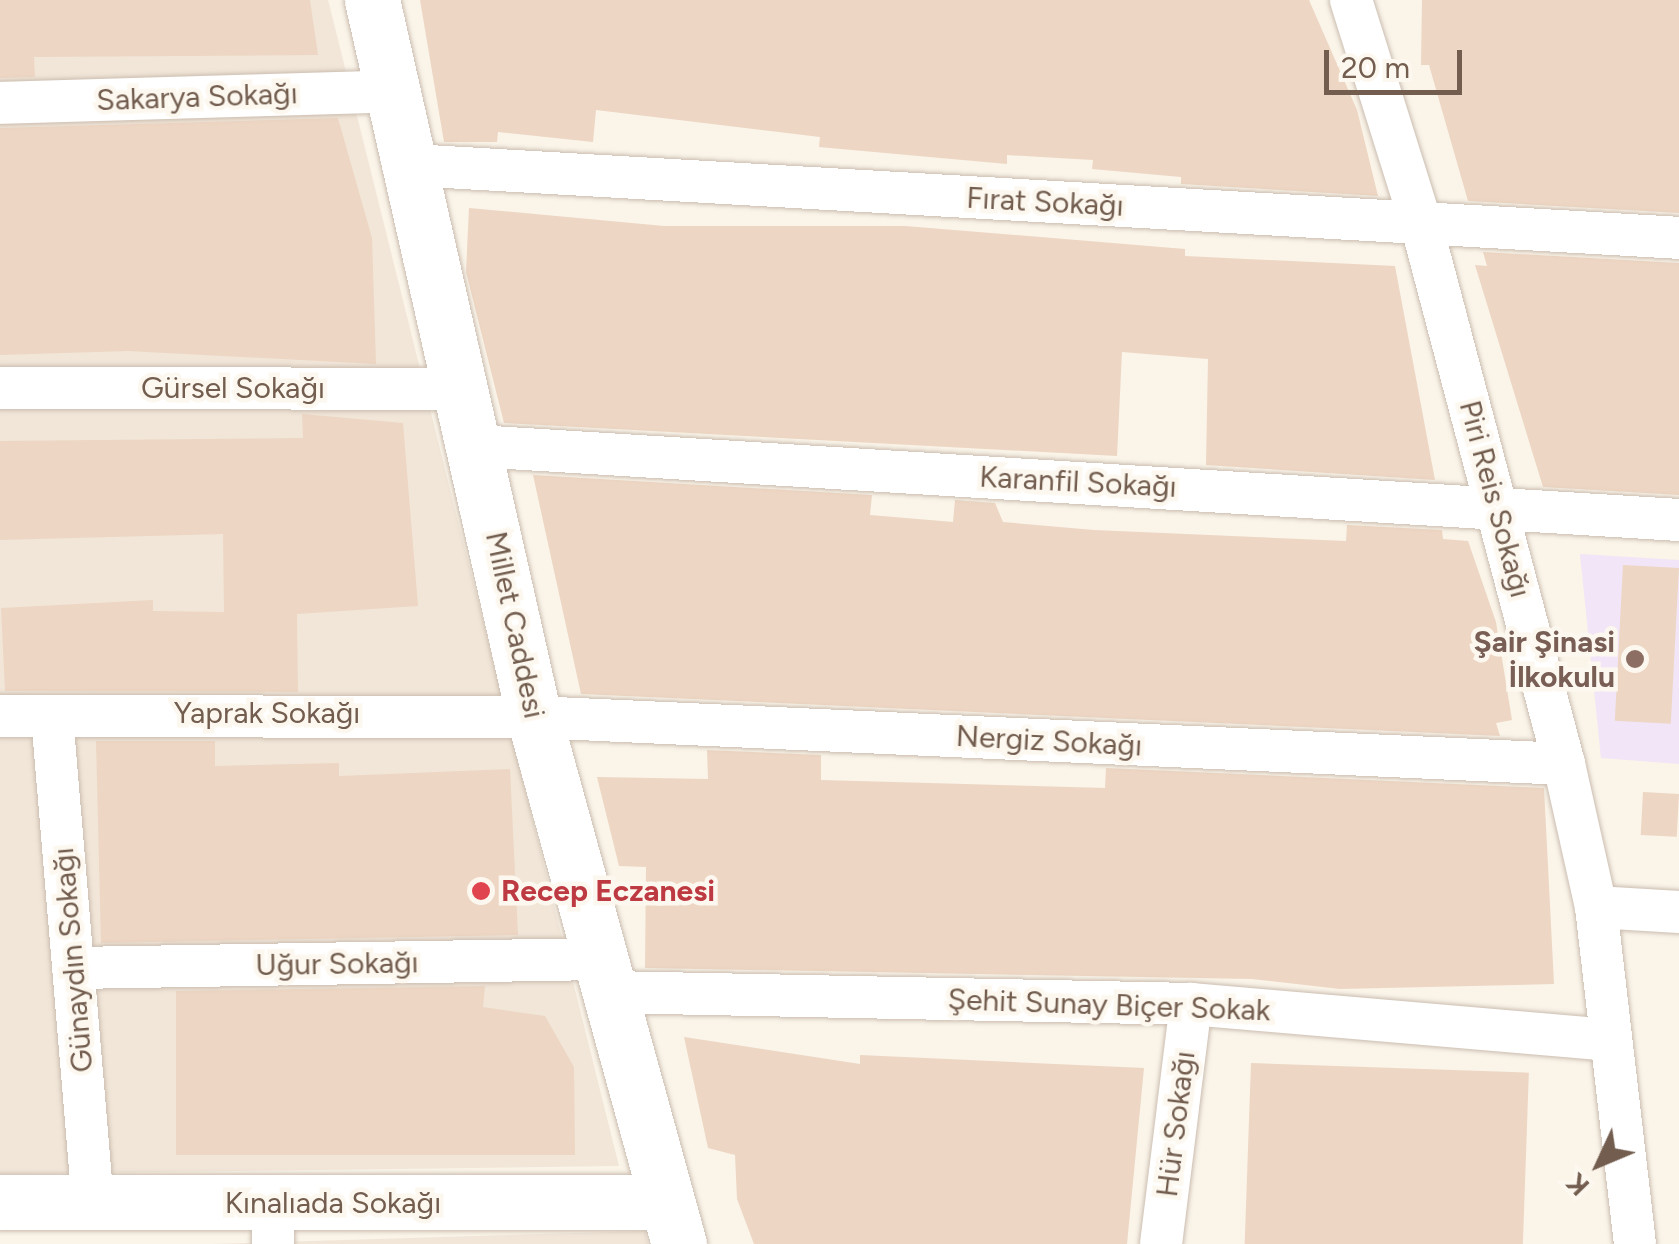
<!DOCTYPE html>
<meta charset="utf-8">
<style>
body{margin:0}
#map{position:relative;width:1679px;height:1244px;overflow:hidden;background:#faf4e9;font-family:Figtree,sans-serif}
div>[style]{position:absolute}
.residential>*{inset:0;background:#f1e6d8}
.education>*{inset:0;background:#f1e5f7}
.building>*{inset:0;background:#edd6c3;transform-origin:0 0}
.roads{filter:drop-shadow(0 0 2px #cbbdb0) drop-shadow(0 0 2px #cbbdb0)}
.street>*{height:42px;margin:-21px;padding:0 21px;transform-origin:21px;border-radius:21px;background:#fff}
.secondary>*{height:55px;margin:-27.5px;padding:0 27.5px;transform-origin:27.5px;border-radius:27.5px;background:#fff}
.dots>*{width:28px;height:28px;translate:-50% -50%;box-sizing:border-box;border:5px solid #fdf8ef;border-radius:50%}
span{translate:-50% -50%;white-space:nowrap;text-align:center;line-height:1.15;-webkit-text-stroke:9px #fdf8ef;paint-order:stroke}
.street-label{font-size:30px;color:#725d4f}
.education-label{font-size:30px;color:#785e54;font-weight:700}
.right{translate:-100% -50%;text-align:right}
.health-label{font-size:30px;color:#be3a42;font-weight:700}
.left{translate:0 -50%;text-align:left}
.north{position:absolute;left:1549px;top:1114px;width:100px;height:100px;-webkit-text-stroke:8px #fdf8ef;paint-order:stroke;rotate:226deg;font-size:28px;font-weight:700;line-height:40px;text-align:center;color:#725d4f}
.north::after{content:'';display:block;margin:auto;width:35px;height:45px;background:#725d4f;clip-path:polygon(50% 0,100% 100%,50% 72%,0 100%)}
.scale{position:absolute;left:1324px;top:50px;width:138px;height:45px;box-sizing:border-box;border:5px solid #725d4f;border-top:0;padding-left:12px;font-size:30px;line-height:35px;white-space:nowrap;color:#725d4f;-webkit-text-stroke:8px #fdf8ef;paint-order:stroke}
</style>
<div id="map">
<div class="residential">
<div style="clip-path:polygon(0 0,328px 0,619px 1166px,0 1174px)"></div>
<div style="clip-path:polygon(645px 1231px,648px 1244px,211px 1244px)"></div>
</div>
<div class="education">
<div style="clip-path:polygon(1580px 554px,1679px 560px,1679px 764px,1601px 758px)"></div>
</div>
<div class="building">
<div style="clip-path:polygon(0 0,310px 0,318px 55px,34px 57px,35px 77px,0 78px)"></div>
<div style="clip-path:polygon(420px 0,1309px 0,1357px 110px,1378px 196px,1181px 184px,1181px 177px,1092px 169px,1093px 160px,1007px 155px,1007px 164px,819px 147px,820px 137px,596px 110px,593px 142px,498px 132px,497px 142px,444px 142px)"></div>
<div style="clip-path:polygon(1422px 0,1679px 0,1679px 213px,1468px 201px,1429px 65px,1421px 65px)"></div>
<div style="clip-path:polygon(338px 118px,372px 238px,376px 364px,128px 351px,0 355px,0 128px)"></div>
<div style="clip-path:polygon(469px 208px,664px 226px,905px 226px,1185px 249px,1185px 256px,1395px 266px,1435px 480px,1206px 465px,1208px 359px,1122px 352px,1117px 456px,504px 423px,466px 272px)"></div>
<div style="clip-path:polygon(1483px 252px,1679px 263px,1679px 495px,1543px 487px,1475px 265px,1487px 266px)"></div>
<div style="clip-path:polygon(302px 414px,403px 423px,418px 606px,297px 614px,298px 692px,5px 691px,1px 608px,153px 600px,153px 611px,224px 612px,223px 534px,0 540px,0 441px,303px 438px)"></div>
<div style="clip-path:polygon(533px 475px,872px 495px,870px 515px,953px 522px,955px 500px,995px 503px,1003px 522px,1094px 530px,1346px 541px,1347px 525px,1442px 530px,1443px 539px,1468px 541px,1496px 622px,1512px 720px,1496px 723px,1500px 736px,581px 694px)"></div>
<div style="left:1623px;top:565px;width:56px;height:156px;rotate:3deg"></div>
<div style="clip-path:polygon(96px 741px,215px 741px,215px 766px,339px 763px,339px 776px,510px 769px,518px 935px,101px 943px)"></div>
<div style="clip-path:polygon(707px 750px,821px 755px,821px 780px,1105px 788px,1106px 768px,1544px 788px,1554px 984px,1340px 989px,1252px 979px,645px 968px,646px 867px,619px 866px,597px 777px,708px 779px)"></div>
<div style="left:1643px;top:792px;width:36px;height:43px;rotate:3deg"></div>
<div style="clip-path:polygon(485px 986px,483px 1007px,545px 1016px,574px 1067px,575px 1155px,176px 1155px,176px 991px)"></div>
<div style="clip-path:polygon(684px 1037px,860px 1064px,860px 1055px,1144px 1068px,1127px 1244px,754px 1244px,737px 1199px,735px 1155px,708px 1148px)"></div>
<div style="left:1251px;top:1063px;width:278px;height:181px;rotate:2deg"></div>
</div>
<div class="roads">
<div class="street">
<div style="left:1351px;top:0;width:234px;rotate:72.6deg"></div>
<div style="left:1421px;top:223px;width:560px;rotate:75.19deg"></div>
<div style="left:1564px;top:764px;width:147px;rotate:77.4deg"></div>
<div style="left:1596px;top:907px;width:339px;rotate:83.4deg"></div>
<div style="left:0;top:103px;width:393px;rotate:-1.7deg"></div>
<div style="left:411px;top:165px;width:1270px;rotate:3.29deg"></div>
<div style="left:0;top:388px;width:466px;rotate:0.1deg"></div>
<div style="left:476px;top:446px;width:1205px;rotate:3.52deg"></div>
<div style="left:0;top:716px;width:534px;rotate:0.11deg"></div>
<div style="left:534px;top:717px;width:1031px;rotate:2.61deg"></div>
<div style="left:52px;top:716px;width:490px;rotate:85.2deg"></div>
<div style="left:1596px;top:907px;width:83px;rotate:3.4deg"></div>
<div style="left:74px;top:968px;width:527px;rotate:-0.98deg"></div>
<div style="left:610px;top:992px;width:581px;rotate:1.18deg"></div>
<div style="left:1191px;top:1004px;width:419px;rotate:4.9deg"></div>
<div style="left:273px;top:1244px;width:41px;rotate:-90deg"></div>
<div style="left:1161px;top:1244px;width:242px;rotate:-82.9deg"></div>
</div>
<div class="secondary">
<div style="left:372px;top:0;width:735px;rotate:77.27deg"></div>
<div style="left:534px;top:717px;width:547px;rotate:74.62deg"></div>
<div style="left:0;top:1202px;width:667px"></div>
</div>
</div>
<div class="dots">
<div style="left:1635px;top:659px;background:#8d6e63"></div>
<div style="left:481px;top:891px;background:#e0444e"></div>
</div>
<div class="street-label">
<span style="left:197px;top:97px;rotate:-2deg">Sakarya Sokağı</span>
<span style="left:1045px;top:202px;rotate:3deg">Fırat Sokağı</span>
<span style="left:233px;top:388px">Gürsel Sokağı</span>
<span style="left:1078px;top:482px;rotate:3deg">Karanfil Sokağı</span>
<span style="left:1495px;top:499px;rotate:75deg">Piri Reis Sokağı</span>
<span style="left:515px;top:625px;rotate:78deg">Millet Caddesi</span>
<span style="left:267px;top:713px">Yaprak Sokağı</span>
<span style="left:1049px;top:741px;rotate:3deg">Nergiz Sokağı</span>
<span style="left:73px;top:960px;rotate:-95deg">Günaydın Sokağı</span>
<span style="left:337px;top:964px;rotate:-1deg">Uğur Sokağı</span>
<span style="left:1109px;top:1005px;rotate:2deg">Şehit Sunay Biçer Sokak</span>
<span style="left:1176px;top:1124px;rotate:-83deg">Hür Sokağı</span>
<span style="left:333px;top:1203px">Kınalıada Sokağı</span>
</div>
<div class="education-label">
<span class="right" style="left:1615px;top:659px">Şair Şinasi<br>İlkokulu</span>
</div>
<div class="health-label">
<span class="left" style="left:501px;top:891px">Recep Eczanesi</span>
</div>
<div class="north">K</div>
<div class="scale">20 m</div>
</div>
